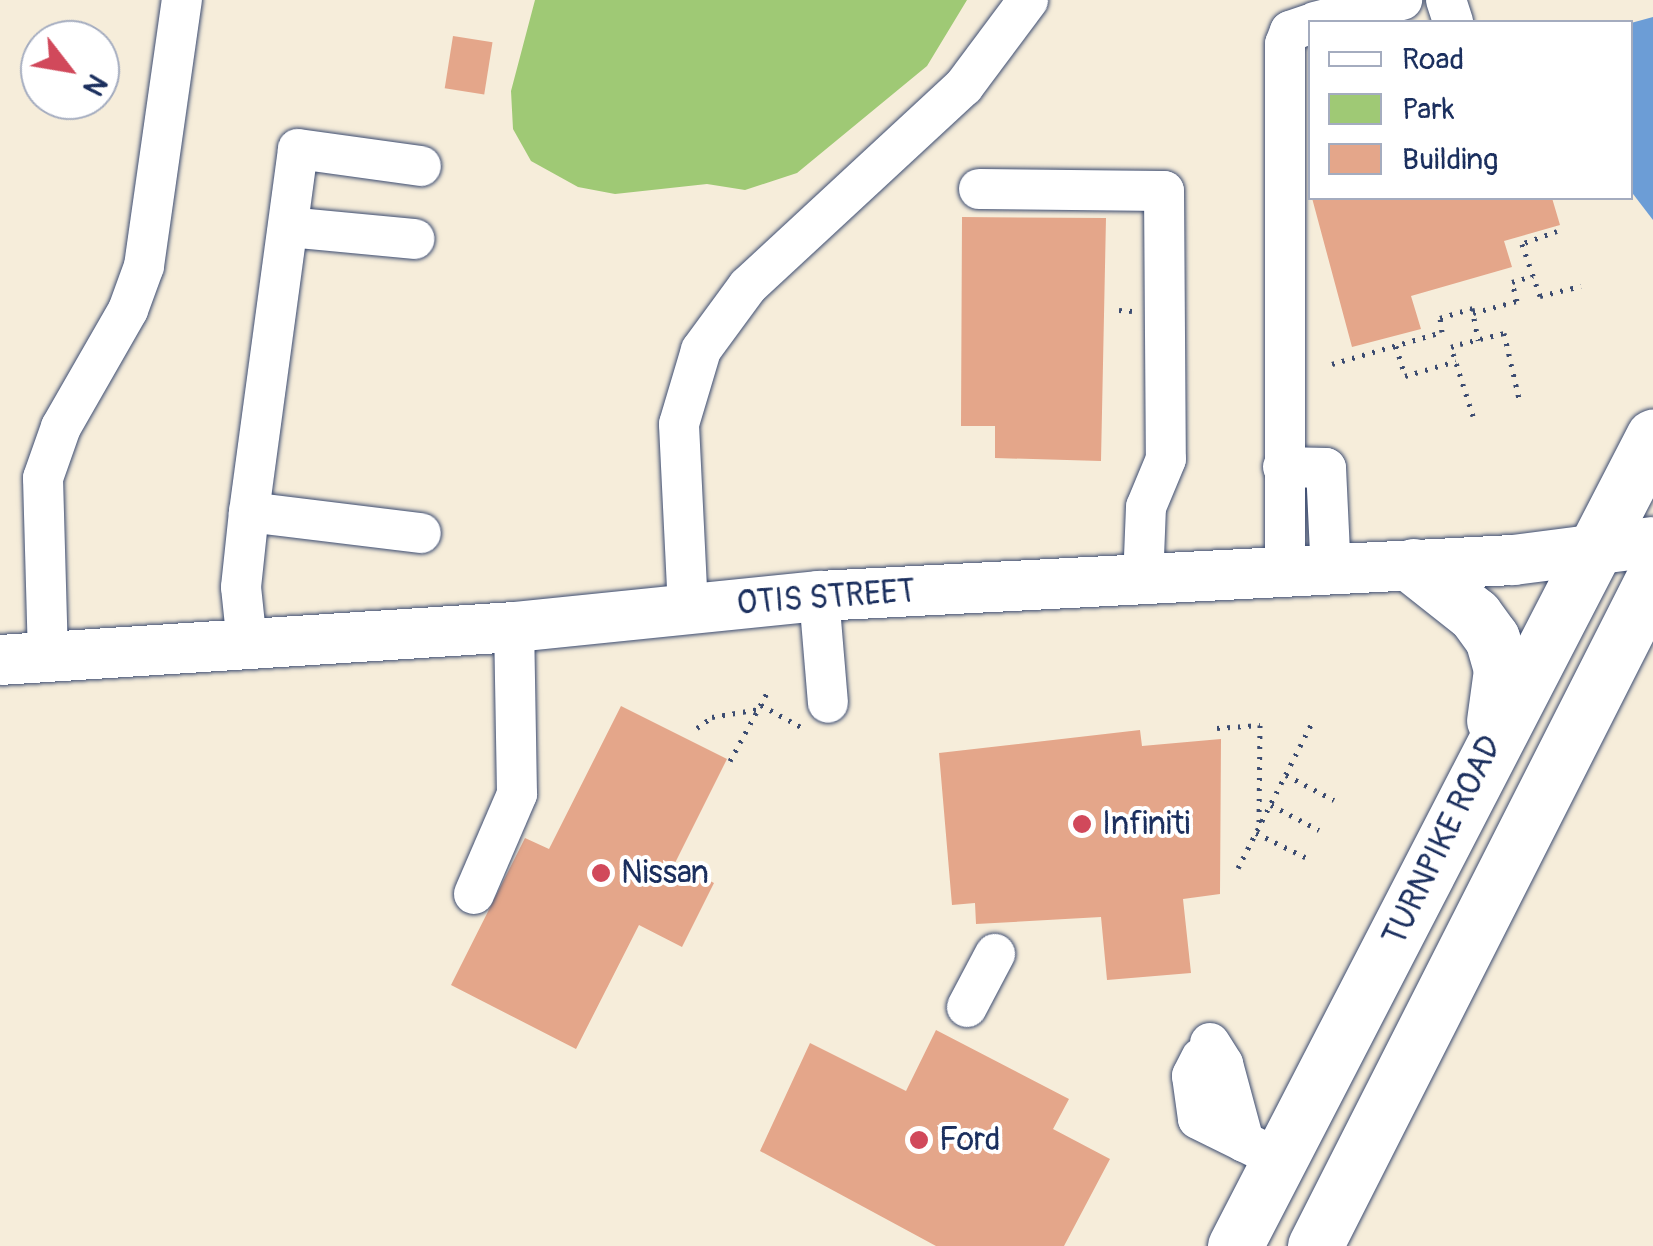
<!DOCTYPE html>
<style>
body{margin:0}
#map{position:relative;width:1653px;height:1246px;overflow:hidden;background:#f6edda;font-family:Pangolin,sans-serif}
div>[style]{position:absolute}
.green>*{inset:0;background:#9fc975}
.water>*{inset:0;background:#6c9dd6}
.building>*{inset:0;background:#e4a68a;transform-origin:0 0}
.path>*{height:5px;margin-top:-2.5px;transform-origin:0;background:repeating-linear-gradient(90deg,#3c4c71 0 2.5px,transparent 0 10.5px)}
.roads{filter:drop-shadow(0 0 2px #3c4c71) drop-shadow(0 0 2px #3c4c71)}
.minor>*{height:40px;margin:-20px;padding:0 20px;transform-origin:20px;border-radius:20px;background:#fff}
.major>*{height:50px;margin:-25px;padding:0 25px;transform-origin:25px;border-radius:25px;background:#fff}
.highway>*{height:55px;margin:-27.5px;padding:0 27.5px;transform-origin:27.5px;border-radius:27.5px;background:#fff}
.dots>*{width:28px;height:28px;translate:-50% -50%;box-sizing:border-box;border:5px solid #fff;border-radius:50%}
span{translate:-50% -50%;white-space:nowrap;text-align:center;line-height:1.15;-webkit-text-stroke:8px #fff;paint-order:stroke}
.street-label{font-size:32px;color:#1b2f5e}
.poi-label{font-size:32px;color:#1b2f5e}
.left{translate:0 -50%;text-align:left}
.legend{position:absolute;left:1308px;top:20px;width:325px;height:180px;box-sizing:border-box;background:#fff;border:2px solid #a4acbf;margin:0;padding:12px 18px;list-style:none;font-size:30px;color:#1b2f5e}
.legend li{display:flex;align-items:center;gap:20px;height:50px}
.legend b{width:50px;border:2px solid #a4acbf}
.north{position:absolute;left:20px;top:20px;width:100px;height:100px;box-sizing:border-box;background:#fff;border:2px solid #a4acbf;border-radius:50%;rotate:121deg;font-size:28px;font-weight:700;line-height:40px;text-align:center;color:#1b2f5e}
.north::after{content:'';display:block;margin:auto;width:35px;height:45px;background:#d1495b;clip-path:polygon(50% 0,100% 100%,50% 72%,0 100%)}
</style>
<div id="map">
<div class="green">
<div style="clip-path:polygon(535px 0,967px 0,927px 66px,797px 173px,745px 190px,707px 184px,615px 194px,578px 187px,531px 161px,513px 129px,511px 91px)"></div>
</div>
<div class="water">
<div style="clip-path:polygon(1653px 17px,1653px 220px,1630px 190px,1631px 23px)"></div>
</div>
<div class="building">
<div style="left:453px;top:36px;width:40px;height:53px;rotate:9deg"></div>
<div style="clip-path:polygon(1312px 198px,1552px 198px,1560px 225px,1504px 241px,1512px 267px,1411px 296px,1421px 329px,1352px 347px)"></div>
<div style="clip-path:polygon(962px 217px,1106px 218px,1101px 461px,995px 458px,995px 426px,961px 426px)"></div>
<div style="clip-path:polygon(621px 706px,727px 759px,675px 863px,714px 883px,682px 947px,639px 925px,576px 1049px,451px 985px,525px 838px,549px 849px)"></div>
<div style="clip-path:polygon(1140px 730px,1142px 746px,1221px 739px,1220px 894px,1183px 899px,1191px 973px,1107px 980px,1101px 917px,976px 924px,975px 903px,952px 905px,939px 753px)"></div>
<div style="clip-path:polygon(936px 1030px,1069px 1099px,1053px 1129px,1110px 1159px,1064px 1246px,936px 1246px,760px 1151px,810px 1043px,906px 1091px)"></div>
</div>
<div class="path">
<div style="left:1557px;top:231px;width:37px;rotate:160deg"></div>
<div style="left:1522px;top:244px;width:55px;rotate:70.9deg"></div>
<div style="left:1540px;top:296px;width:42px;rotate:-13.7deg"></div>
<div style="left:1119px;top:310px;width:13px;rotate:4deg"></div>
<div style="left:1473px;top:313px;width:46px;rotate:-15.3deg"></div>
<div style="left:1517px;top:301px;width:20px;rotate:-105deg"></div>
<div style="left:1512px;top:282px;width:22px;rotate:-16deg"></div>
<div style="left:1396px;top:346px;width:31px;rotate:73deg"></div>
<div style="left:1405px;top:376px;width:53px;rotate:-16.4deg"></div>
<div style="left:1332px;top:364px;width:115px;rotate:-16.2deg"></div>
<div style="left:1442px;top:332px;width:14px;rotate:-98deg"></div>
<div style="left:1440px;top:318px;width:34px;rotate:-17deg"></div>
<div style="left:1472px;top:308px;width:33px;rotate:79deg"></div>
<div style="left:1473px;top:416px;width:72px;rotate:-107.7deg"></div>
<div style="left:1451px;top:347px;width:9px;rotate:-18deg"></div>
<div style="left:1460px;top:344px;width:45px;rotate:-14deg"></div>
<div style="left:1504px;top:333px;width:72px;rotate:77.1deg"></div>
<div style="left:761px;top:705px;width:46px;rotate:28.8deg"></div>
<div style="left:697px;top:728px;width:19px;rotate:-36deg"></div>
<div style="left:712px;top:717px;width:48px;rotate:-9.7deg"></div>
<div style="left:1217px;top:728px;width:43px;rotate:-4deg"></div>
<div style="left:1260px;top:725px;width:99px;rotate:90.6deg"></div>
<div style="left:730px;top:761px;width:80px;rotate:-61.5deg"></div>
<div style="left:1286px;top:775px;width:54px;rotate:27.5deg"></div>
<div style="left:1271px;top:805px;width:54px;rotate:27.5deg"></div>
<div style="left:1256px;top:833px;width:55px;rotate:26.1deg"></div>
<div style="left:1238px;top:868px;width:167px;rotate:-63deg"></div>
</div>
<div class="roads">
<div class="minor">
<div style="left:1446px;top:0;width:23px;rotate:72deg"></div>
<div style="left:1315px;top:22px;width:90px;rotate:-14.2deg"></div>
<div style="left:979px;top:189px;width:185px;rotate:0.6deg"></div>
<div style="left:1164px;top:191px;width:268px;rotate:89.6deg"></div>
<div style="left:1166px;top:459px;width:52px;rotate:112.6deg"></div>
<div style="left:1146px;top:507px;width:76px;rotate:92.3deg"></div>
<div style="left:288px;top:227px;width:127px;rotate:5.4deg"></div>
<div style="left:1283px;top:467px;width:43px;rotate:1.3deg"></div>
<div style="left:1326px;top:468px;width:105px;rotate:87.3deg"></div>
<div style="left:249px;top:512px;width:366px;rotate:-82.3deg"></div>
<div style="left:298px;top:149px;width:124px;rotate:7.9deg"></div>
<div style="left:1285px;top:575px;width:531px;rotate:-90deg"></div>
<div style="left:1285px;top:44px;width:14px;rotate:-69deg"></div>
<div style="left:1290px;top:31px;width:21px;rotate:-19deg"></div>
<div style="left:819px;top:596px;width:107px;rotate:85.2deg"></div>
<div style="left:688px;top:609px;width:185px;rotate:-92.8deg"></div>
<div style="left:679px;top:424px;width:77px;rotate:-73.4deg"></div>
<div style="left:701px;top:350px;width:79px;rotate:-53.7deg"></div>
<div style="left:748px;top:286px;width:294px;rotate:-42.8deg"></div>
<div style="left:964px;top:86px;width:107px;rotate:-53.3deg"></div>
<div style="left:247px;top:644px;width:57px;rotate:-96deg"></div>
<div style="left:241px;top:587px;width:75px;rotate:-83.9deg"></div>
<div style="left:249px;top:512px;width:173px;rotate:7deg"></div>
<div style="left:48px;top:657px;width:179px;rotate:-91.6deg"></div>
<div style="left:43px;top:478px;width:54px;rotate:-70.6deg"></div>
<div style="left:61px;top:427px;width:135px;rotate:-60.2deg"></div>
<div style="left:128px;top:310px;width:47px;rotate:-70deg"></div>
<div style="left:144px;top:266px;width:269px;rotate:-81.9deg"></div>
<div style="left:474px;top:894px;width:109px;rotate:-66.7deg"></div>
<div style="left:517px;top:794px;width:167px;rotate:-91deg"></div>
<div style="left:967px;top:1007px;width:60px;rotate:-62.2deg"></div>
<div style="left:1210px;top:1043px;width:25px;rotate:58deg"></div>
<div style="left:1223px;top:1064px;width:81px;rotate:74.9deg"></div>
<div style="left:1201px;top:1058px;width:20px;rotate:117deg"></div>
<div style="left:1192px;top:1076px;width:43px;rotate:82.1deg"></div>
<div style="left:1198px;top:1119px;width:90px;rotate:26.3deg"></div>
</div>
<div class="major">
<div style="left:0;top:660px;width:515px;rotate:-3.67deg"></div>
<div style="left:514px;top:627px;width:307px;rotate:-5.8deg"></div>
<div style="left:819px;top:596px;width:695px;rotate:-2.97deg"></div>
<div style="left:1513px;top:560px;width:141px;rotate:-7.3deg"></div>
</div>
<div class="highway">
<div style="left:1413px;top:566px;width:79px;rotate:38.3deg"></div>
<div style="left:1475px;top:615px;width:29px;rotate:54deg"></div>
<div style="left:1492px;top:638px;width:33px;rotate:74deg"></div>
<div style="left:1501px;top:670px;width:51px;rotate:97.8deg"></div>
<div style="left:1235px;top:1246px;width:911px;rotate:-62.68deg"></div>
<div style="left:1315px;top:1246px;width:748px;rotate:-63.13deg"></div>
</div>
</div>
<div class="dots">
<div style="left:1082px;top:824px;background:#d1495b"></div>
<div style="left:601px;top:873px;background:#d1495b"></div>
<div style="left:919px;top:1140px;background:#d1495b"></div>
</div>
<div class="street-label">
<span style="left:826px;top:598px;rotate:-4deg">OTIS STREET</span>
<span style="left:1443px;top:841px;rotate:-64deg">TURNPIKE ROAD</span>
</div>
<div class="poi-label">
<span class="left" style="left:1102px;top:824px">Infiniti</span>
<span class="left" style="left:621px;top:873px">Nissan</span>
<span class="left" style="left:939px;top:1140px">Ford</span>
</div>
<ul class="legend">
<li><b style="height:12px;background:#fff"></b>Road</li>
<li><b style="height:28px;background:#9fc975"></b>Park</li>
<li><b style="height:28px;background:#e4a68a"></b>Building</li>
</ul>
<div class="north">N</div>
</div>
